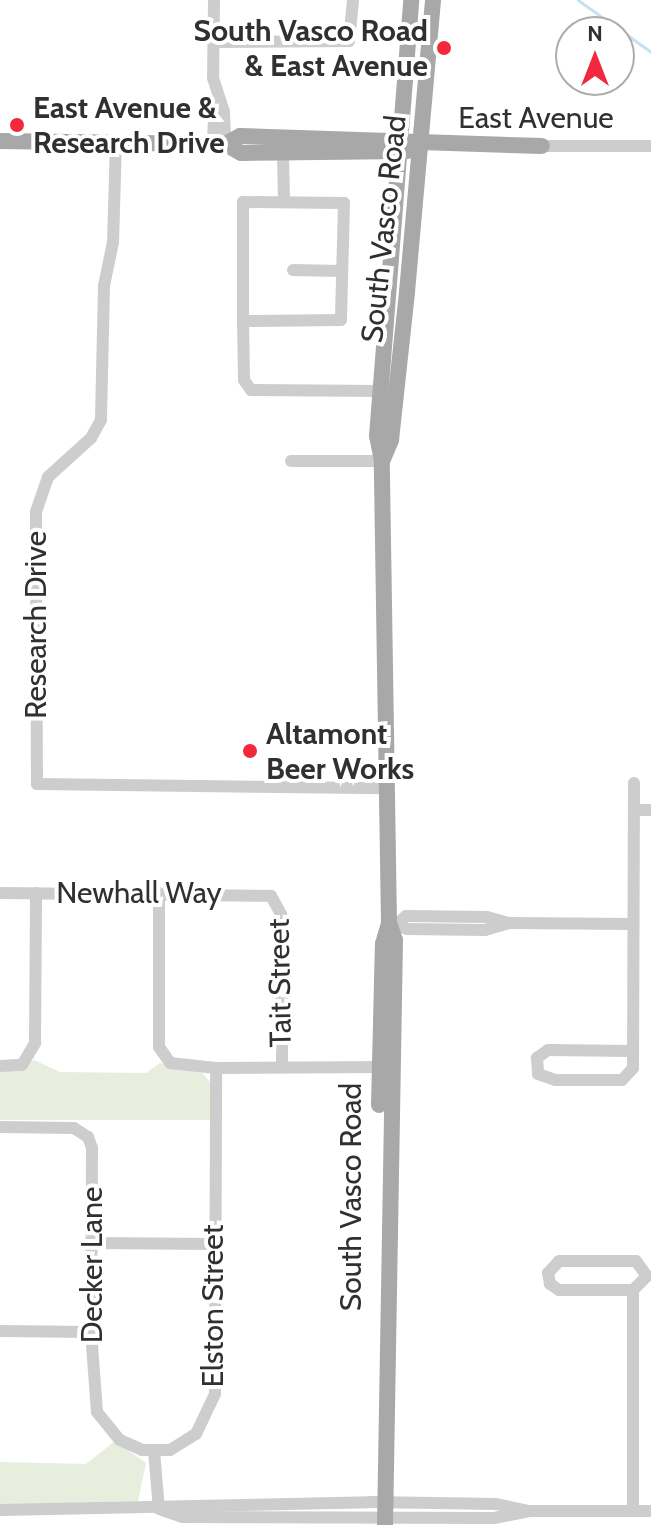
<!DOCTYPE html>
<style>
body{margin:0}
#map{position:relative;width:651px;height:1525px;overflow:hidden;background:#fff;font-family:Cabin,sans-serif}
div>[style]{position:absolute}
.green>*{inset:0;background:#e7eede}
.stream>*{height:3px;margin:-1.5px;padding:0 1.5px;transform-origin:1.5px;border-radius:1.5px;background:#c9e1ef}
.minor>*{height:12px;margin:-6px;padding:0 6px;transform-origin:6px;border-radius:6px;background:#cdcdcd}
.major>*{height:16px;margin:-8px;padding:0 8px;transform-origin:8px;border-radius:8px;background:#a8a8a8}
.dots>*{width:22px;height:22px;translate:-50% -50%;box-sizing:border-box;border:4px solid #fff;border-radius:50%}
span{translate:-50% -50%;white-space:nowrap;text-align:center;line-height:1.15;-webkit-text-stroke:8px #fff;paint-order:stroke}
.poi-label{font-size:30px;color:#303030;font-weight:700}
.right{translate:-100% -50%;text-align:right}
.left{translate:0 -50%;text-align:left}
.street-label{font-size:30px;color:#303030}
.north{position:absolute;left:555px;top:16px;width:80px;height:80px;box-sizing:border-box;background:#fff;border:2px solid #acacac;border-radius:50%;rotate:0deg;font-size:22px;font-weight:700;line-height:32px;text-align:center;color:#303030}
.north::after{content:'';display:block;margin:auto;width:28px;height:36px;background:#f2283c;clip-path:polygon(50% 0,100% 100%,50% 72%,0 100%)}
</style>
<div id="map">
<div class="green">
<div style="clip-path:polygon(34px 1060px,60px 1072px,146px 1073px,160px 1063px,202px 1073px,210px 1082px,213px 1120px,0 1120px,0 1071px,18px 1071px)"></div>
<div style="clip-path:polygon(115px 1441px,146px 1463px,138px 1501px,0 1505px,0 1462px,86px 1464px)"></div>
</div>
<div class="stream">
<div style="left:578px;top:0;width:90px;rotate:35.5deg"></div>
</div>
<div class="minor">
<div style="left:214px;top:0;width:78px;rotate:90.7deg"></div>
<div style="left:213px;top:78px;width:35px;rotate:72deg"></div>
<div style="left:224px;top:111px;width:33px;rotate:88deg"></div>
<div style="left:213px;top:42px;width:136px;rotate:-0.4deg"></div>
<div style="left:349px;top:41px;width:41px;rotate:-84.4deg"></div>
<div style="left:116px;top:142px;width:100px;rotate:91.7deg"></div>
<div style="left:113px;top:242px;width:45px;rotate:101.6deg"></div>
<div style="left:104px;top:286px;width:134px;rotate:91.3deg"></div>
<div style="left:101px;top:420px;width:21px;rotate:119deg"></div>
<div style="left:91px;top:438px;width:58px;rotate:137.8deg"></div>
<div style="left:48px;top:477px;width:37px;rotate:109deg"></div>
<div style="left:36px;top:512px;width:272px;rotate:89.8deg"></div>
<div style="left:37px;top:784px;width:350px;rotate:0.7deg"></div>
<div style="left:213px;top:144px;width:33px;rotate:-88deg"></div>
<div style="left:214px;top:111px;width:9px;rotate:-58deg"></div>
<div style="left:542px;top:146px;width:109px"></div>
<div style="left:283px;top:154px;width:48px;rotate:88.8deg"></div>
<div style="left:243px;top:202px;width:101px;rotate:0.6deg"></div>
<div style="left:344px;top:203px;width:117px;rotate:91.5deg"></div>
<div style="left:341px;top:320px;width:98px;rotate:179.4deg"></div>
<div style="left:243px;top:321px;width:119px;rotate:-90deg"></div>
<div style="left:293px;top:270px;width:49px;rotate:1.2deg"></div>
<div style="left:243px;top:321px;width:59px;rotate:89deg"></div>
<div style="left:244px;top:380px;width:12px;rotate:55deg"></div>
<div style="left:251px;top:390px;width:130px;rotate:0.4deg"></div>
<div style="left:291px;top:461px;width:91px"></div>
<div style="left:635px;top:810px;width:16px"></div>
<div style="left:0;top:893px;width:271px;rotate:0.6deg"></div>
<div style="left:271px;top:896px;width:21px;rotate:61deg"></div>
<div style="left:281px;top:914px;width:153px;rotate:89.6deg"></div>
<div style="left:159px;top:893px;width:154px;rotate:90deg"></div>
<div style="left:159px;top:1047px;width:19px;rotate:55deg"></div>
<div style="left:170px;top:1063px;width:46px;rotate:6.2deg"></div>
<div style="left:216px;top:1068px;width:172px;rotate:-0.3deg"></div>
<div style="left:389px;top:923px;width:19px;rotate:18deg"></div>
<div style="left:407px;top:929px;width:78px;rotate:0.7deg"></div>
<div style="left:485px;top:930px;width:26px;rotate:-16deg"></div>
<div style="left:510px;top:923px;width:123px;rotate:0.5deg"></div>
<div style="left:397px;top:924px;width:12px;rotate:-42deg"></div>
<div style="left:406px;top:916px;width:81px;rotate:0.7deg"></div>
<div style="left:487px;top:917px;width:20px;rotate:15deg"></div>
<div style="left:632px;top:1051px;width:84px;rotate:-179.3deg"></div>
<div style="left:548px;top:1050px;width:14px;rotate:144deg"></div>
<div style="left:537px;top:1058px;width:16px;rotate:86deg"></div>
<div style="left:538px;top:1074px;width:18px;rotate:19deg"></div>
<div style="left:555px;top:1080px;width:67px"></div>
<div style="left:622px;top:1080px;width:16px;rotate:-47deg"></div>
<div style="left:633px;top:1068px;width:285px;rotate:-89.8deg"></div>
<div style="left:0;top:1066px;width:22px;rotate:-3deg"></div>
<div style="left:22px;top:1065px;width:26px;rotate:-59deg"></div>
<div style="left:35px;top:1043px;width:150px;rotate:-89.6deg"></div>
<div style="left:0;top:1127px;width:74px;rotate:0.8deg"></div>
<div style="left:74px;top:1128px;width:17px;rotate:33deg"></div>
<div style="left:88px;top:1137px;width:12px;rotate:70deg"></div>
<div style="left:92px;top:1148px;width:184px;rotate:90.3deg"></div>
<div style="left:91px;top:1332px;width:80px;rotate:85.7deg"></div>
<div style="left:97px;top:1412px;width:36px;rotate:51deg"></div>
<div style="left:120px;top:1440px;width:24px;rotate:24deg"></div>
<div style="left:142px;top:1450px;width:28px"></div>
<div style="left:170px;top:1450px;width:31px;rotate:-32deg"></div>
<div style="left:196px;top:1434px;width:44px;rotate:-64.6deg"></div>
<div style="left:215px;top:1394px;width:326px;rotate:-89.8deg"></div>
<div style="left:95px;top:1243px;width:118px;rotate:0.5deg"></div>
<div style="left:559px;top:1261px;width:77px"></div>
<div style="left:636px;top:1261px;width:19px;rotate:54deg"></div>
<div style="left:647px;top:1276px;width:20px;rotate:135deg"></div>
<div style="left:633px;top:1290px;width:74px;rotate:180deg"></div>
<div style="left:559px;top:1290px;width:11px;rotate:-146deg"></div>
<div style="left:550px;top:1284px;width:11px;rotate:-100deg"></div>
<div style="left:548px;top:1273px;width:16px;rotate:-47deg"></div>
<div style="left:633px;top:1290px;width:221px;rotate:90deg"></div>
<div style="left:0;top:1331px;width:91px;rotate:0.6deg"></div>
<div style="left:154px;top:1451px;width:58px;rotate:85.1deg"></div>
<div style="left:0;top:1510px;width:370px;rotate:-1.2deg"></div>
<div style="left:370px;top:1502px;width:126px;rotate:0.9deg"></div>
<div style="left:496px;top:1504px;width:34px;rotate:12deg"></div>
<div style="left:162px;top:1510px;width:21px;rotate:19deg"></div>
<div style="left:182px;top:1517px;width:312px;rotate:0.2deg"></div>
<div style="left:494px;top:1518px;width:36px;rotate:-11deg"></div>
<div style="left:529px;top:1511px;width:122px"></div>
</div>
<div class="major">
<div style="left:0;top:141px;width:225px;rotate:0.8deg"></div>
<div style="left:225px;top:144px;width:17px;rotate:-28deg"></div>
<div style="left:240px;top:136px;width:302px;rotate:1.9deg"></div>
<div style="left:225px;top:144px;width:18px;rotate:29deg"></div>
<div style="left:241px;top:153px;width:167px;rotate:-0.7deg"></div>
<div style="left:383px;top:459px;width:21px;rotate:-67deg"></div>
<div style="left:391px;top:440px;width:149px;rotate:-83.8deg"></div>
<div style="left:407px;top:292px;width:293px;rotate:-84.9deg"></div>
<div style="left:379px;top:1105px;width:161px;rotate:-88.6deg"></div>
<div style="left:383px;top:944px;width:22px;rotate:-74deg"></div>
<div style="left:385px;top:1525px;width:585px;rotate:-89.02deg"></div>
<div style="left:395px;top:940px;width:18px;rotate:-109deg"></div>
<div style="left:389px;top:923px;width:462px;rotate:-90.9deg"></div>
<div style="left:382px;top:461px;width:25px;rotate:-101deg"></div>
<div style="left:377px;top:436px;width:437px;rotate:-85.5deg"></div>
</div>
<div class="dots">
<div style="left:444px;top:48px;background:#f2283c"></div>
<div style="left:17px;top:125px;background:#f2283c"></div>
<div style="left:250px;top:751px;background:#f2283c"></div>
</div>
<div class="poi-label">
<span class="right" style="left:428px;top:48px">South Vasco Road<br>&amp; East Avenue</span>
<span class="left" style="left:33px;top:125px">East Avenue &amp;<br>Research Drive</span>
<span class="left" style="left:266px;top:751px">Altamont<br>Beer Works</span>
</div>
<div class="street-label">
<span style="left:536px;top:118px">East Avenue</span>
<span style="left:384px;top:229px;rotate:-84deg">South Vasco Road</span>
<span style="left:36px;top:625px;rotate:-90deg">Research Drive</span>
<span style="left:139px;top:893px">Newhall Way</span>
<span style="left:280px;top:983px;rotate:-91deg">Tait Street</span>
<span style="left:351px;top:1197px;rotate:-90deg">South Vasco Road</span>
<span style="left:92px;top:1265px;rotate:-90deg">Decker Lane</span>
<span style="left:213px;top:1306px;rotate:-90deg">Elston Street</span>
</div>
<div class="north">N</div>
</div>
